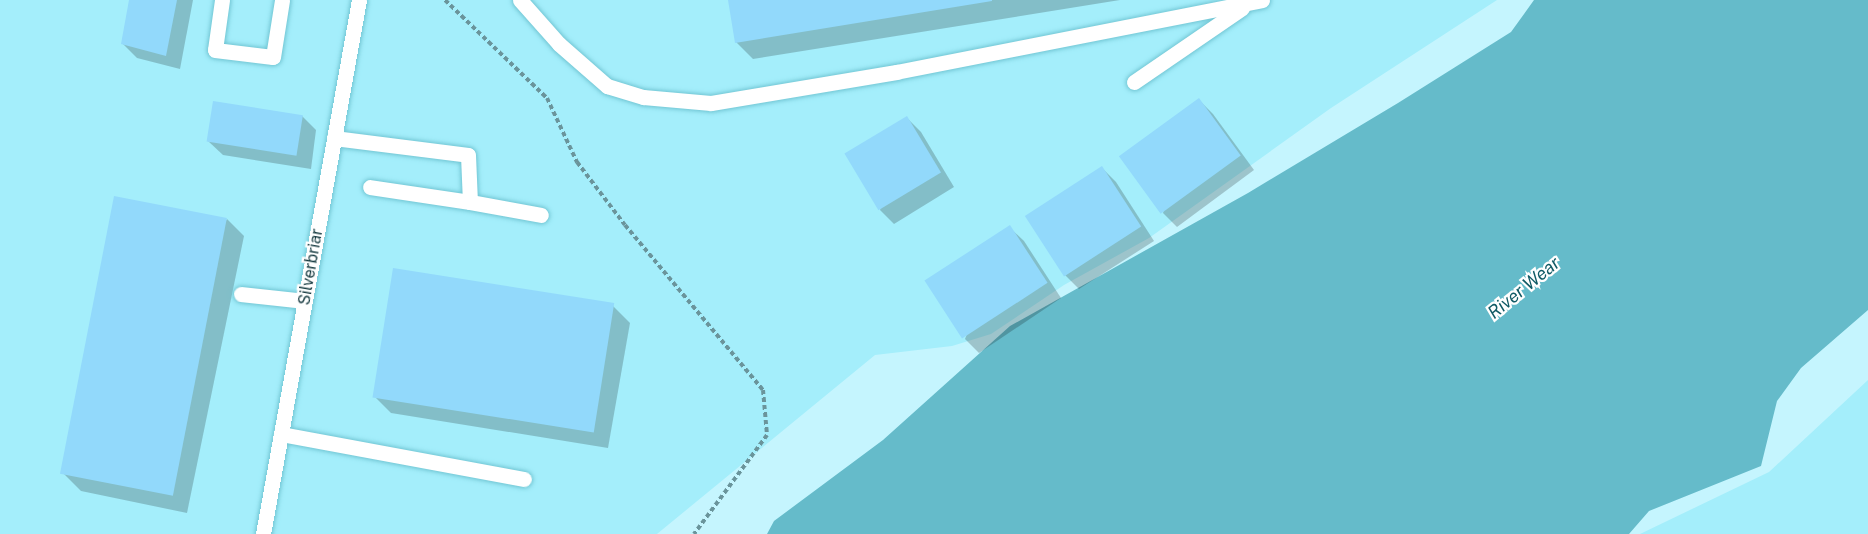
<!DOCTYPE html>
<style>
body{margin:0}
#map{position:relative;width:1868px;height:534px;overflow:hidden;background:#c5f5fe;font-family:"Public Sans",sans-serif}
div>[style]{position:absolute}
.built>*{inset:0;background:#a4eefb}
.water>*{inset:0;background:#65bbca}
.shadow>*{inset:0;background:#0003}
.building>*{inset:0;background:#92d9fb;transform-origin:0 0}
.path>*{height:4px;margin-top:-2px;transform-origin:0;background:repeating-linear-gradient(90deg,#6a949b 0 4.5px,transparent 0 7.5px)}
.roads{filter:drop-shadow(0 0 2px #72c6d4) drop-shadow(0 0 2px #72c6d4)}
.service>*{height:15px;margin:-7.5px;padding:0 7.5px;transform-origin:7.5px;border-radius:7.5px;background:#fff}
span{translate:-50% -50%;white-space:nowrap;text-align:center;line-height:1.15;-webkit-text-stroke:4.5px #fff;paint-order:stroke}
.street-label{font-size:16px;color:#15393f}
.water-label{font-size:18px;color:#115b66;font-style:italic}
</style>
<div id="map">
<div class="built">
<div style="clip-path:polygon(0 0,1497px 0,1331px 108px,1149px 238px,1064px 285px,991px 334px,952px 346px,875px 355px,657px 534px,0 534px)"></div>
<div style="clip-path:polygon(1868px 380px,1868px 534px,1640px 534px,1769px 472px)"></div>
</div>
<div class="water">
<div style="clip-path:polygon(1534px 0,1868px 0,1868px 310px,1801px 368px,1777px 401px,1761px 466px,1649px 511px,1629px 534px,767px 534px,774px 521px,883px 440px,1010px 326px,1248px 193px,1398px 103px,1511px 32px)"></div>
</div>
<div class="shadow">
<div style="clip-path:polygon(130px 0,193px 0,180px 69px,137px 58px,123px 44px)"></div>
<div style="clip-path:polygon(729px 0,1120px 0,753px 59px,736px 42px)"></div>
<div style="clip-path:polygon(1199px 100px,1213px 114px,1254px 170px,1177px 227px,1163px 213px)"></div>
<div style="clip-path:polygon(302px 116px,316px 130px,311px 169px,223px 155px,208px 141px)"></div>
<div style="clip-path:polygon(907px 118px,921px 132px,954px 187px,894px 224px,880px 210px)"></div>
<div style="clip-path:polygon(1102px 168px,1116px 182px,1154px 241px,1079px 289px,1065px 275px,1027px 217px)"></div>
<div style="clip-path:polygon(227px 219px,244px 236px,187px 513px,81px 491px,64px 474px)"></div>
<div style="clip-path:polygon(1009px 227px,1024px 241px,1061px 298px,979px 353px,965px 339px)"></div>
<div style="clip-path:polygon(613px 306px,630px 323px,608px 448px,391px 413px,374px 396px)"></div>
</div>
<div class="building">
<div style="clip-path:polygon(129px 0,177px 0,166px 56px,121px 44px)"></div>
<div style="clip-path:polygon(728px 0,992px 0,992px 1px,735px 43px)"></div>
<div style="left:1199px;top:98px;width:71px;height:99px;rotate:54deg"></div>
<div style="left:213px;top:101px;width:91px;height:41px;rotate:9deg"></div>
<div style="left:907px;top:116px;width:66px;height:73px;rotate:59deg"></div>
<div style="left:1102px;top:166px;width:72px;height:92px;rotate:57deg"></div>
<div style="left:114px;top:196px;width:115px;height:283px;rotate:11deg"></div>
<div style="left:1010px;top:225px;width:69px;height:102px;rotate:57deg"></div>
<div style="left:393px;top:268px;width:224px;height:131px;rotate:9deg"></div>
</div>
<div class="path">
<div style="left:445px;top:0;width:141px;rotate:43.9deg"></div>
<div style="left:547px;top:98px;width:71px;rotate:64.9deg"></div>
<div style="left:577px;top:162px;width:79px;rotate:52.7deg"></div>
<div style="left:625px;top:225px;width:215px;rotate:50.1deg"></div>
<div style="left:763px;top:390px;width:45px;rotate:84.9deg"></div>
<div style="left:767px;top:435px;width:123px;rotate:126.4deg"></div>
</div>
<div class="roads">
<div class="service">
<div style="left:222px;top:0;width:50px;rotate:98deg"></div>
<div style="left:215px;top:50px;width:58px;rotate:6.9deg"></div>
<div style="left:273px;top:57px;width:58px;rotate:-81deg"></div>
<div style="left:520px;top:0;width:59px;rotate:48.4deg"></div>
<div style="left:559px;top:44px;width:64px;rotate:41.2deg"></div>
<div style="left:607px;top:86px;width:38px;rotate:17deg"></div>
<div style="left:643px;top:97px;width:68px;rotate:5deg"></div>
<div style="left:711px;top:103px;width:188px;rotate:-9.5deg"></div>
<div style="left:896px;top:72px;width:373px;rotate:-11.1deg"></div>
<div style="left:1134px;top:82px;width:131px;rotate:-34.4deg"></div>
<div style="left:334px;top:138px;width:135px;rotate:7.2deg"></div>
<div style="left:468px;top:155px;width:47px;rotate:87.6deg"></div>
<div style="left:470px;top:202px;width:101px;rotate:-171.5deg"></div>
<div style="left:470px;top:202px;width:72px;rotate:10.4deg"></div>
<div style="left:241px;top:294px;width:64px;rotate:6.2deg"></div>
<div style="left:281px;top:434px;width:247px;rotate:10.5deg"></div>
<div style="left:263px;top:534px;width:543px;rotate:-79.81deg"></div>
</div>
</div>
<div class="street-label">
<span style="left:311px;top:267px;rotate:-80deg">Silverbriar</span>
</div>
<div class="water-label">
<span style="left:1524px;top:288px;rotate:-39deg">River Wear</span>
</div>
</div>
